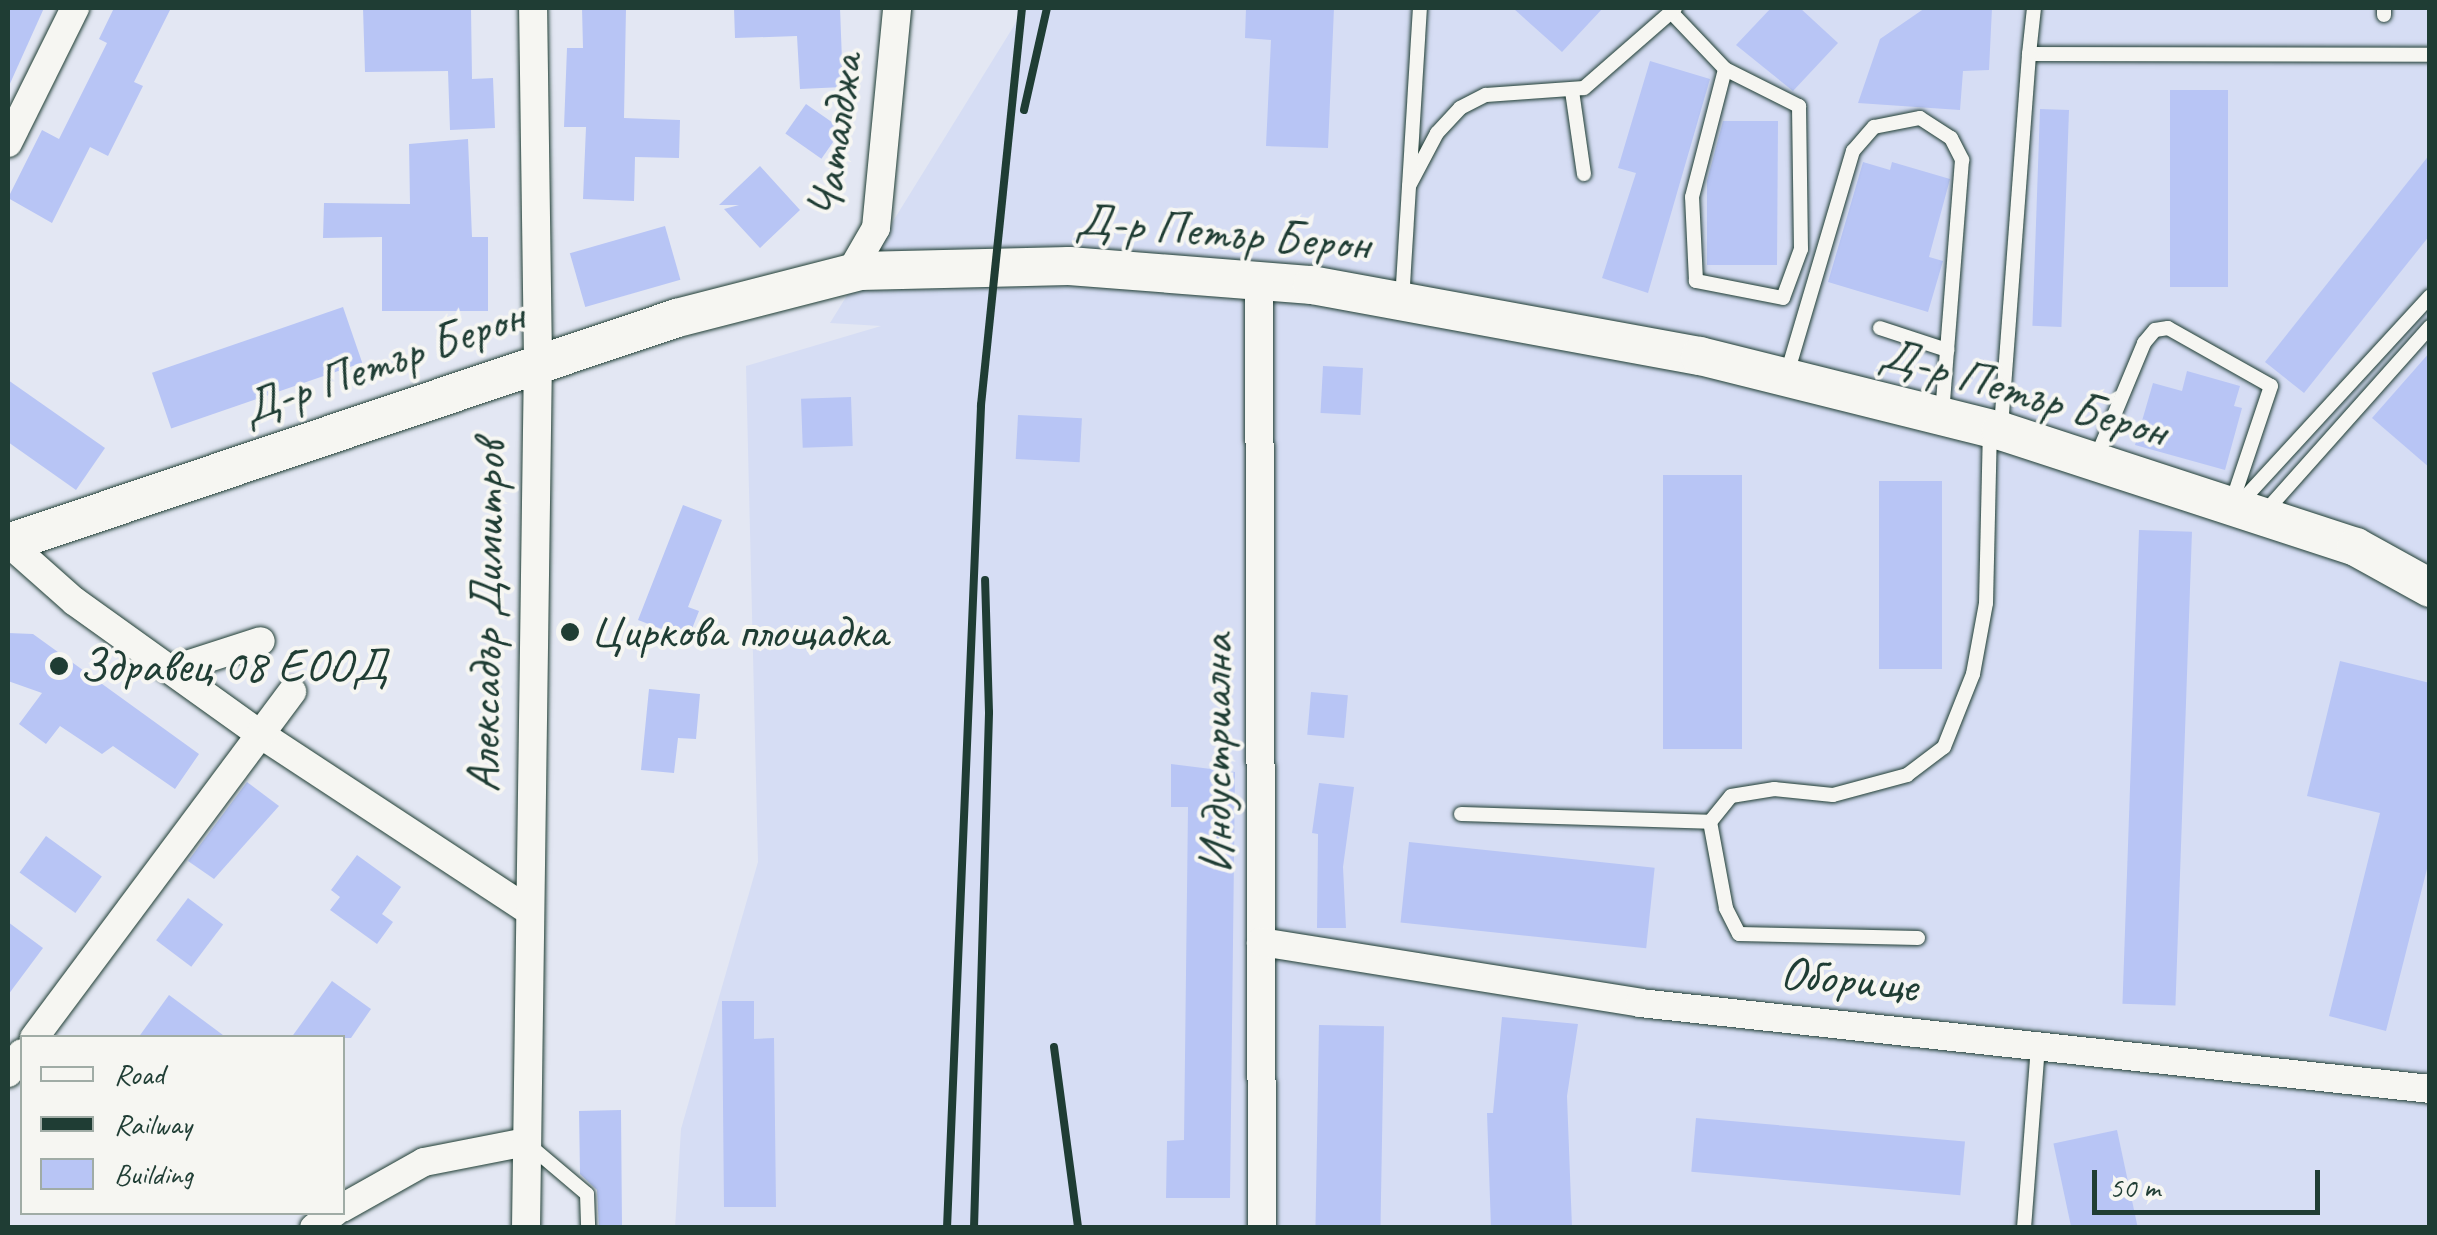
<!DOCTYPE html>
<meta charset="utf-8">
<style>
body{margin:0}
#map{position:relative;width:2437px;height:1235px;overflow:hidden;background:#e3e7f3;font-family:Caveat,sans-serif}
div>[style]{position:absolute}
.built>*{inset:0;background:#d6ddf4}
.building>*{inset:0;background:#b8c5f5;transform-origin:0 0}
.roads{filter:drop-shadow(0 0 2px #1f3d34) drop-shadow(0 0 2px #1f3d34)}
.lane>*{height:14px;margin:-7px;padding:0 7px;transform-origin:7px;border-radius:7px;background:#f6f6f2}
.street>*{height:28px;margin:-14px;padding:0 14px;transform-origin:14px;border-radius:14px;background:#f6f6f2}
.secondary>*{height:38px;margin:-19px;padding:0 19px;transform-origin:19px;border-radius:19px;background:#f6f6f2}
.rail>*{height:8px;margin:-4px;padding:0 4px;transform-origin:4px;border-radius:4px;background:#1f3d34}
.dots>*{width:28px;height:28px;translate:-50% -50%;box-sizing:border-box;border:5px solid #f6f6f2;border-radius:50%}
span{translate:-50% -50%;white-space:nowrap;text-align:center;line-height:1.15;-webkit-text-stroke:8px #f6f6f2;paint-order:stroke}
.street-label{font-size:48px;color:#1f3d34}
.poi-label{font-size:48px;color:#1f3d34}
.left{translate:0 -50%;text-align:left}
.frame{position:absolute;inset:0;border:10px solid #1f3d34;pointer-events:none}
.legend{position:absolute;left:20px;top:1035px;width:325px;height:180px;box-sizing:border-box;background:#f6f6f2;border:2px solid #a0aca6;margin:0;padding:12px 18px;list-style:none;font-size:30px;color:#1f3d34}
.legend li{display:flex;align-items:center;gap:20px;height:50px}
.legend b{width:50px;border:2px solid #a0aca6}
.scale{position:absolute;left:2092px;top:1170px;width:228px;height:45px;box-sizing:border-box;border:5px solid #1f3d34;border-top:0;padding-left:12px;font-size:30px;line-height:35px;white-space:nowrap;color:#1f3d34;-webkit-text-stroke:8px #f6f6f2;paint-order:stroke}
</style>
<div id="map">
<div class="built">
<div style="clip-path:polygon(1025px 8px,2429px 8px,2429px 1227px,675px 1228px,681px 1129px,758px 862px,746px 366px,881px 326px,830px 323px)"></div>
</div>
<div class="building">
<div style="clip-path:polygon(8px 8px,44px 8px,8px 88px)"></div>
<div style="clip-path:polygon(114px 8px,171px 8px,134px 82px,143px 86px,108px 156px,90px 147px,52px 223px,8px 198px,42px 130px,59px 139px,107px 43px,99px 39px)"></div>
<div style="clip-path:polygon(363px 8px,471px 8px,472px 79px,493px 78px,495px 128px,450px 130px,448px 71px,365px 72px)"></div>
<div style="clip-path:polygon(582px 8px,626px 8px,624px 118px,680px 120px,679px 158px,635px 157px,634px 201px,583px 199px,586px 127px,564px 127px,567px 48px,583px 48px)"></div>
<div style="clip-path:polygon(734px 8px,840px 8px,843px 87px,800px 89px,797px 36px,735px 38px)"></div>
<div style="clip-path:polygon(1246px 8px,1334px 8px,1328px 148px,1266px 146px,1271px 40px,1245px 38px)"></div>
<div style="clip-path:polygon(1513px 8px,1603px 8px,1562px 52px)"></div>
<div style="clip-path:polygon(1771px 8px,1800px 8px,1838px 43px,1793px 91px,1736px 45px)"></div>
<div style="clip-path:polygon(1925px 8px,1992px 8px,1989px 70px,1963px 71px,1960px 110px,1858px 103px,1880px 39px)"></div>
<div style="clip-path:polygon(1650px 61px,1710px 79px,1648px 293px,1602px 278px,1636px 173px,1618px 168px)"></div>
<div style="left:2170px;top:90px;width:58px;height:197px"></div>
<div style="left:806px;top:104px;width:44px;height:36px;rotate:35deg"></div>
<div style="left:2040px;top:109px;width:29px;height:217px;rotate:2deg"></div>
<div style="clip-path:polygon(1723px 121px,1778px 121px,1777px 265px,1707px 265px,1707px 181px)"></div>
<div style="clip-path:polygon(468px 139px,472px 237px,488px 237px,488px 311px,382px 311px,382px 237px,323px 238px,324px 203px,410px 204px,409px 144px)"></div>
<div style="clip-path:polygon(2430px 154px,2430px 235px,2304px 393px,2265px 362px)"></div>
<div style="clip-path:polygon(1863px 162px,1890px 170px,1892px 162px,1950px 179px,1929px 257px,1943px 261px,1928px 312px,1828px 282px)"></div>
<div style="clip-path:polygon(760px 166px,800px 210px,760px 248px,724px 209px,739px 205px,719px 205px)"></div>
<div style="left:665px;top:226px;width:56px;height:99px;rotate:74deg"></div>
<div style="left:343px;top:307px;width:59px;height:202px;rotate:71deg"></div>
<div style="clip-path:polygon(2430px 352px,2430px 468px,2372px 418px)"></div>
<div style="left:1323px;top:366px;width:40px;height:47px;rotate:3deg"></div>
<div style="clip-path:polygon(2187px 371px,2240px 386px,2234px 406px,2242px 408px,2225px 470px,2135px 445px,2153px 383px,2182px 391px)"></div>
<div style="clip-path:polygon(8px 380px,105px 448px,76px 490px,8px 442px)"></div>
<div style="left:851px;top:397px;width:49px;height:50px;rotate:88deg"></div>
<div style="left:1018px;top:415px;width:64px;height:44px;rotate:3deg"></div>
<div style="left:1663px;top:475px;width:79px;height:274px"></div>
<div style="left:1879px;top:481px;width:63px;height:188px"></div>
<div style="clip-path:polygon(683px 505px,722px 520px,688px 607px,699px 611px,688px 639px,638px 620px)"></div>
<div style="left:2139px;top:530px;width:53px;height:474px;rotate:2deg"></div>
<div style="clip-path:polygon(8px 633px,33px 634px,199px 754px,175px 789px,113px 746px,102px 754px,60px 726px,46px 744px,19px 724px,42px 693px,8px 681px)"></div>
<div style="clip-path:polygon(2340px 661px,2430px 683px,2430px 857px,2386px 1031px,2329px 1016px,2380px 813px,2307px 796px)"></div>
<div style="clip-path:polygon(649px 689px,700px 694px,696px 739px,678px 738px,674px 773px,641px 770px)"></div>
<div style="left:1311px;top:692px;width:37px;height:43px;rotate:5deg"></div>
<div style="clip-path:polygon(1171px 764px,1235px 772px,1230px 1198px,1166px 1198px,1167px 1141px,1184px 1140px,1188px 807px,1171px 807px)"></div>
<div style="clip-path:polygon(247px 782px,279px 806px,214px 879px,188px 861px)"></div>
<div style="clip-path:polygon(1319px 783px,1354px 787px,1343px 867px,1346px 928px,1317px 928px,1318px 834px,1312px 833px)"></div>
<div style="left:46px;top:836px;width:69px;height:45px;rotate:36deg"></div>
<div style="left:1409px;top:842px;width:247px;height:81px;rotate:6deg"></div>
<div style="clip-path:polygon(357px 855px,401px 887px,382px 914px,393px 922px,377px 944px,330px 910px,340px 897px,331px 890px)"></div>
<div style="left:188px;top:898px;width:44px;height:53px;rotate:37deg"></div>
<div style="clip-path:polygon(8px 922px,43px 948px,8px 995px)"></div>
<div style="clip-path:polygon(332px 981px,371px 1009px,351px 1038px,291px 1038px)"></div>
<div style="clip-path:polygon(169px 995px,227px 1038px,138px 1038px)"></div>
<div style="clip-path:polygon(722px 1001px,754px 1001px,754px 1039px,774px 1038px,776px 1207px,724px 1207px)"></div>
<div style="clip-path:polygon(1502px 1017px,1578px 1024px,1567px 1096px,1572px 1228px,1491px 1228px,1487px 1113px,1493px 1113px)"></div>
<div style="left:1319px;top:1025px;width:65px;height:203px;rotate:1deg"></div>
<div style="clip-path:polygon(621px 1110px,622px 1228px,599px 1228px,597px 1190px,580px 1174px,579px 1111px)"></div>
<div style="left:1696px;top:1118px;width:270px;height:54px;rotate:5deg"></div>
<div style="left:2117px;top:1130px;width:100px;height:65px;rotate:78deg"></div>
</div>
<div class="roads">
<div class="lane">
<div style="left:1675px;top:8px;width:6px;rotate:135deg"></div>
<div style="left:1671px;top:12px;width:79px;rotate:46.5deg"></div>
<div style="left:1725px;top:69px;width:83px;rotate:26.6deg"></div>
<div style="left:1799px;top:106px;width:143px;rotate:89.2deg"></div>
<div style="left:1801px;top:249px;width:52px;rotate:110.2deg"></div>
<div style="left:1783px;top:298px;width:89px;rotate:-168.9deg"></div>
<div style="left:1696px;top:281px;width:84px;rotate:-92.7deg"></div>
<div style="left:1692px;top:197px;width:132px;rotate:-75.5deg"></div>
<div style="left:2034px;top:8px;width:46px;rotate:96.2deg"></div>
<div style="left:2029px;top:54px;width:401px;rotate:0.1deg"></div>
<div style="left:2384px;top:8px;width:7px;rotate:90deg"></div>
<div style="left:1572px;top:91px;width:84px;rotate:81.8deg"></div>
<div style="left:1409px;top:186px;width:60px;rotate:-62.2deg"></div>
<div style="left:1437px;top:133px;width:34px;rotate:-47deg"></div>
<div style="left:1460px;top:108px;width:29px;rotate:-27deg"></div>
<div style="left:1486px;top:95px;width:98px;rotate:-4.1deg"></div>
<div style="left:1584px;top:88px;width:116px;rotate:-41.1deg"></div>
<div style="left:1402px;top:301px;width:294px;rotate:-86.5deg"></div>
<div style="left:1880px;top:328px;width:71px;rotate:18.2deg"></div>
<div style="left:1786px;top:377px;width:236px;rotate:-73.5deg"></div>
<div style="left:1853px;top:151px;width:32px;rotate:-49deg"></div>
<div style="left:1874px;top:127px;width:47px;rotate:-11.1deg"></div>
<div style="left:1920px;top:118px;width:37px;rotate:33deg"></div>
<div style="left:1951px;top:138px;width:25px;rotate:63deg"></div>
<div style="left:1962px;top:160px;width:256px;rotate:94.5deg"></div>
<div style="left:2001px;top:427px;width:374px;rotate:-85.7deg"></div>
<div style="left:2095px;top:461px;width:128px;rotate:-67.4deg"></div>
<div style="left:2144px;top:343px;width:17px;rotate:-50deg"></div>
<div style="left:2155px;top:330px;width:13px;rotate:-9deg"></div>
<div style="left:2168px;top:328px;width:118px;rotate:29.4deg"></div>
<div style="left:2271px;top:386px;width:126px;rotate:108.6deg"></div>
<div style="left:2239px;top:504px;width:282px;rotate:-47.4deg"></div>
<div style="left:2265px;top:512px;width:248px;rotate:-48.3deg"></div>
<div style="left:1461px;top:814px;width:249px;rotate:1.8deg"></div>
<div style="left:1918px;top:938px;width:179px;rotate:-178.7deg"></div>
<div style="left:1739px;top:934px;width:29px;rotate:-117deg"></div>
<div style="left:1726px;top:908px;width:87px;rotate:-100.5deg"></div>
<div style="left:1710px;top:822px;width:33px;rotate:-51deg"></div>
<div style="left:1731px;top:796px;width:44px;rotate:-9.2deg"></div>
<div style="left:1774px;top:789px;width:59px;rotate:5.8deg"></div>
<div style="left:1833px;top:795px;width:77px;rotate:-15.1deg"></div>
<div style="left:1907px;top:775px;width:46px;rotate:-37.1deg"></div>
<div style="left:1944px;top:747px;width:79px;rotate:-68.3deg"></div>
<div style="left:1973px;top:674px;width:72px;rotate:-79.6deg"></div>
<div style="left:1986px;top:603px;width:174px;rotate:-88.7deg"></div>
<div style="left:529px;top:1145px;width:76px;rotate:40.2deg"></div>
<div style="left:587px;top:1194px;width:34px;rotate:88deg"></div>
<div style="left:2024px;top:1228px;width:185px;rotate:-85.6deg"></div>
</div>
<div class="street">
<div style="left:8px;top:143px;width:151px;rotate:-63.6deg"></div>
<div style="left:850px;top:273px;width:52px;rotate:-60deg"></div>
<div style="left:876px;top:228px;width:221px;rotate:-84.5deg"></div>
<div style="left:1259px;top:281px;width:947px;rotate:89.82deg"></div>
<div style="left:12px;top:546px;width:83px;rotate:41.6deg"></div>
<div style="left:74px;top:601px;width:229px;rotate:35.6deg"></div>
<div style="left:260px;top:734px;width:318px;rotate:33.3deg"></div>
<div style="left:174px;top:669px;width:91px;rotate:-17.8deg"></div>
<div style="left:1261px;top:942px;width:384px;rotate:9.1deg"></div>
<div style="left:1640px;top:1003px;width:795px;rotate:6.21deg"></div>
<div style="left:34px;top:1038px;width:432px;rotate:-53.3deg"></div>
<div style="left:8px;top:1073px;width:24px;rotate:-55deg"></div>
<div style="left:342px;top:1208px;width:94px;rotate:-29.3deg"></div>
<div style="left:424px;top:1162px;width:104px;rotate:-11.1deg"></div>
<div style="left:314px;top:1228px;width:26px;rotate:-37deg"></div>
<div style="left:526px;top:1228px;width:868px;rotate:-89.21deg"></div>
<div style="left:538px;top:360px;width:352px;rotate:-90.8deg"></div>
</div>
<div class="secondary">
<div style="left:8px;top:543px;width:706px;rotate:-18.59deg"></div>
<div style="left:677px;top:318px;width:189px;rotate:-14.4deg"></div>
<div style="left:860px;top:271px;width:209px;rotate:-1.4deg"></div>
<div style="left:1069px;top:266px;width:244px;rotate:4.5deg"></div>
<div style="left:1312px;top:285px;width:394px;rotate:10.4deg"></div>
<div style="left:1700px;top:356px;width:310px;rotate:14deg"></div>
<div style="left:2001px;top:431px;width:373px;rotate:18.1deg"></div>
<div style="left:2356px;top:547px;width:85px;rotate:29deg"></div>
</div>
</div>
<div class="rail">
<div style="left:1024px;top:110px;width:105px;rotate:-77.3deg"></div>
<div style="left:1054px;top:1047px;width:183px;rotate:82.4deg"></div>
<div style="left:947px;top:1228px;width:824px;rotate:-87.63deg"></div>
<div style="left:981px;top:405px;width:399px;rotate:-84.1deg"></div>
<div style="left:974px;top:1228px;width:516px;rotate:-88.33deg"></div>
<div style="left:989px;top:712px;width:132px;rotate:-91.7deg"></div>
</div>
<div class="dots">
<div style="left:570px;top:632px;background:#1f3d34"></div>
<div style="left:59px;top:666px;background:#1f3d34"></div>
</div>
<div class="street-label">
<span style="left:835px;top:136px;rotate:-82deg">Чаталджа</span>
<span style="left:1223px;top:232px;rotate:5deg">Д-р Петър Берон</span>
<span style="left:383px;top:362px;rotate:-19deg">Д-р Петър Берон</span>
<span style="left:2024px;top:392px;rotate:16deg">Д-р Петър Берон</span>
<span style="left:486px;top:617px;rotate:-89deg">Алексадър Димитров</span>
<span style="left:1216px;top:754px;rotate:-90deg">Индустриална</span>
<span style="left:1849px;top:979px;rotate:6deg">Оборище</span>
</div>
<div class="poi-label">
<span class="left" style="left:590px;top:632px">Циркова площадка</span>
<span class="left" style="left:79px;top:666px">Здравец 08 ЕООД</span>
</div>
<div class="frame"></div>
<ul class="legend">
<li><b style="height:12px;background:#f6f6f2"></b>Road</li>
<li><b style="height:12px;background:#1f3d34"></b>Railway</li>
<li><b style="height:28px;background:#b8c5f5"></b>Building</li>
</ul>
<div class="scale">50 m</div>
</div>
